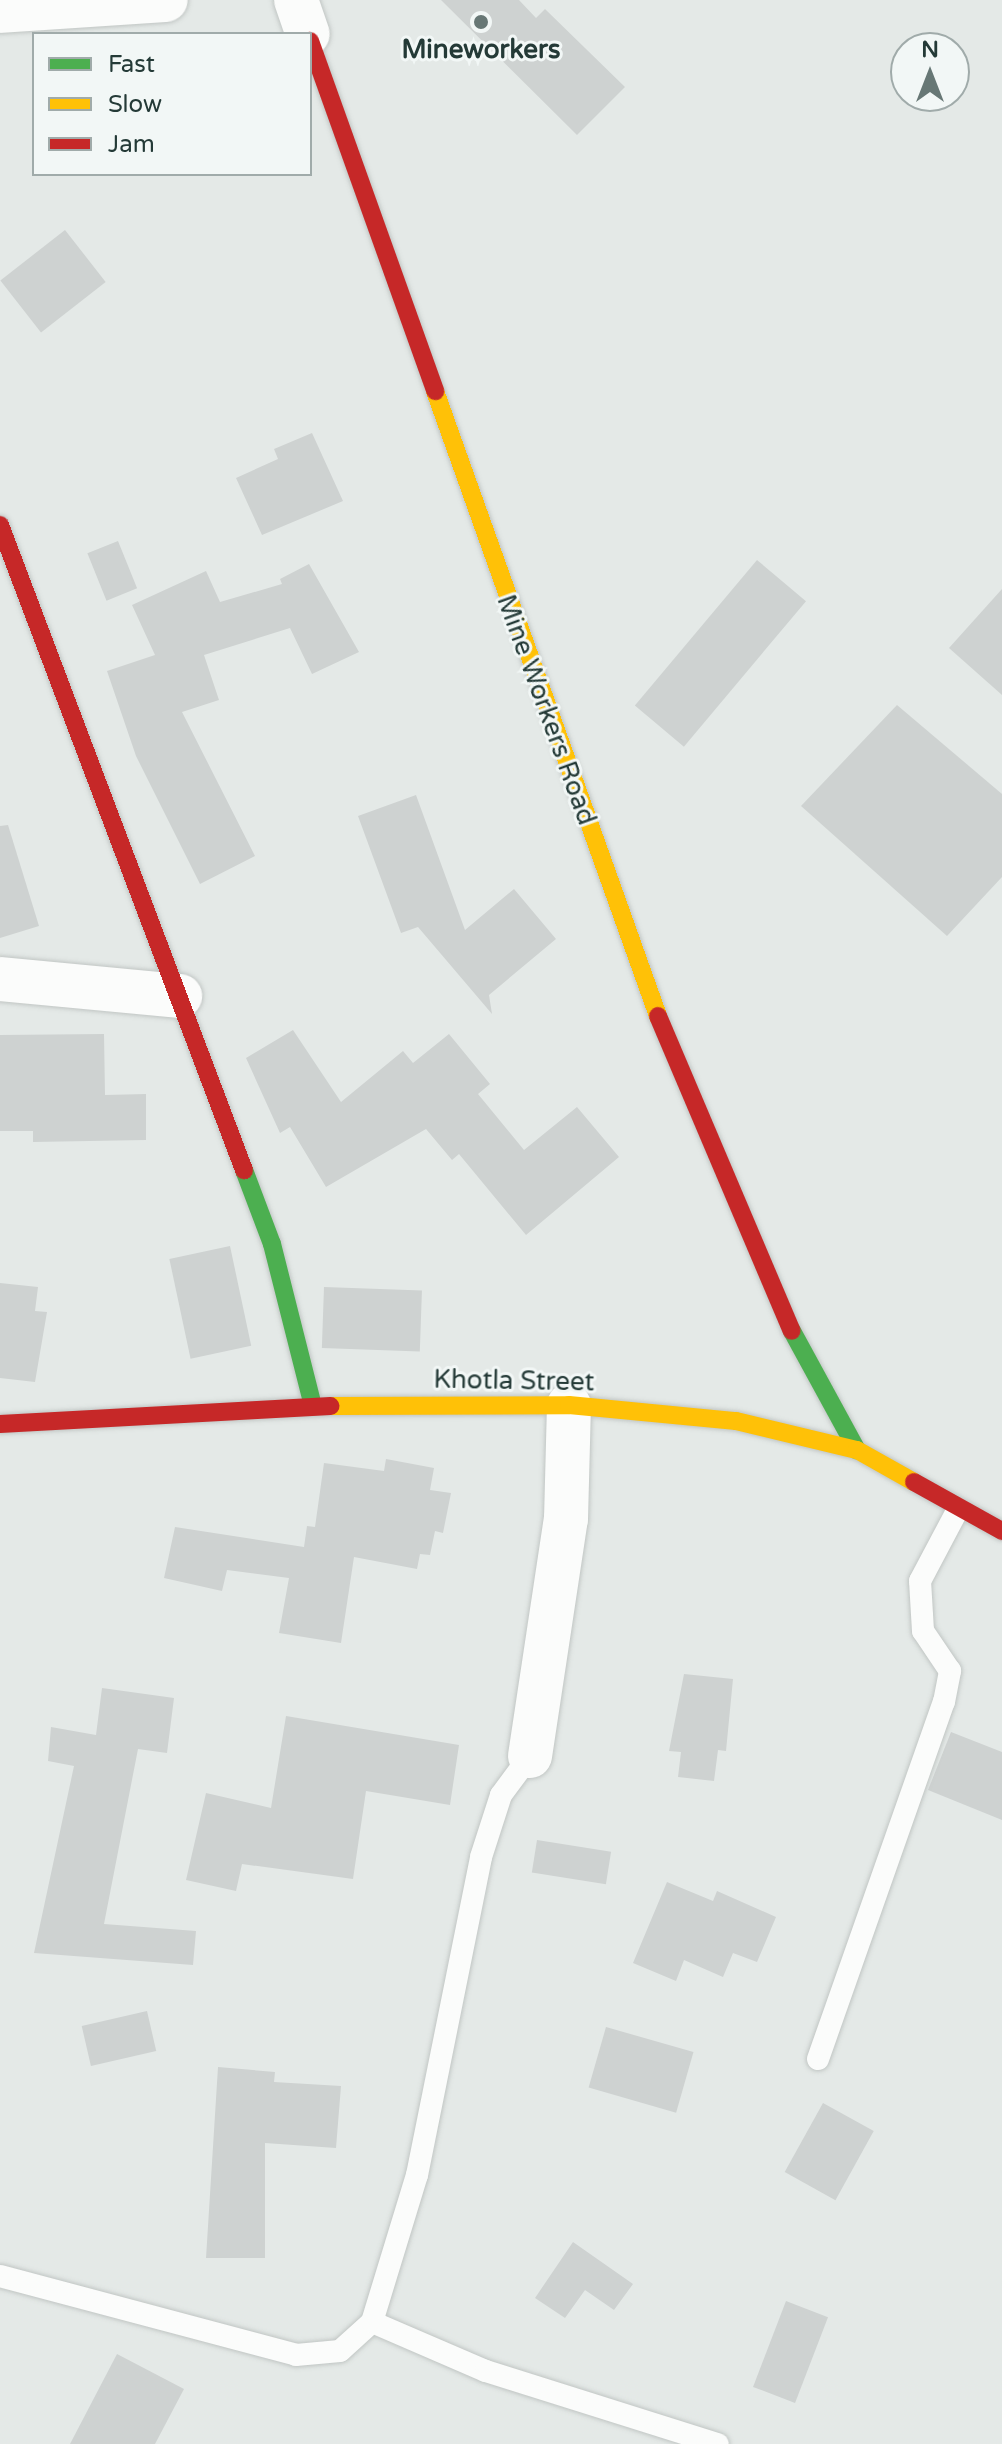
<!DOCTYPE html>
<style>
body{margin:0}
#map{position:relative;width:1002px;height:2444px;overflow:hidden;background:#e4e9e7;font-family:"Varela Round",sans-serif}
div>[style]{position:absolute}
.building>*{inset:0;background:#ced2d1;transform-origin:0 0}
.roads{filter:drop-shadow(0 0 2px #c1c6c4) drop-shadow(0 0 2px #c1c6c4)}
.lane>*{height:22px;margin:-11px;padding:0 11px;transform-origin:11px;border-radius:11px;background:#fbfcfb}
.street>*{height:44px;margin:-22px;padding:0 22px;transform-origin:22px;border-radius:22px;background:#fbfcfb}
.fast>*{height:18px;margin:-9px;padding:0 9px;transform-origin:9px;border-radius:9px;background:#4caf50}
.slow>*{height:18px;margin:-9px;padding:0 9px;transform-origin:9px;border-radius:9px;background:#ffc107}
.jam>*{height:18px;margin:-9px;padding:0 9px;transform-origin:9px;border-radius:9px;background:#c62828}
.dots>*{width:22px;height:22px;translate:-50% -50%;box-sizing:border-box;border:4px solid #f2f7f6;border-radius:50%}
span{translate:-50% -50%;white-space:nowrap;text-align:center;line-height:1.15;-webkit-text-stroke:6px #f2f7f6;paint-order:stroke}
.poi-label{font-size:26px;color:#243a37;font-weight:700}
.street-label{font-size:26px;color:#243a37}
.legend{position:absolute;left:32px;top:32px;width:280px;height:144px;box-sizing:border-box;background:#f2f7f6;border:2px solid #a0abaa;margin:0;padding:10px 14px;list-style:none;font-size:24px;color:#243a37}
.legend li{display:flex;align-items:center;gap:16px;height:40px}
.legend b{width:40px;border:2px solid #a0abaa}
.north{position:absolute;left:890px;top:32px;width:80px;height:80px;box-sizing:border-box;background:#f2f7f6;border:2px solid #a0abaa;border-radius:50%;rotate:0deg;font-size:22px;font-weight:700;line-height:32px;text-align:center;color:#243a37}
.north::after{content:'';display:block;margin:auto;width:28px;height:36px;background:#677775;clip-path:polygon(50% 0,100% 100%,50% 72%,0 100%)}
</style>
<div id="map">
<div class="building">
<div style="clip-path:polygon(441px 0,519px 0,536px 18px,545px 9px,625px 87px,577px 135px)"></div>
<div style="left:65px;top:230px;width:66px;height:82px;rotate:52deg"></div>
<div style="clip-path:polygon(312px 433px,343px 501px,262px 535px,236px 478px,278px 459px,274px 449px)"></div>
<div style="left:118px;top:541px;width:51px;height:33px;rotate:68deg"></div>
<div style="left:757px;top:560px;width:64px;height:190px;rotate:40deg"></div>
<div style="clip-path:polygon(309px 564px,359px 652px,312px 674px,290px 628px,204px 655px,219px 700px,182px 712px,255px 856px,200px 884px,136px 756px,107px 671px,155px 655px,132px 605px,206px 571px,220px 602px,282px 584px,280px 579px)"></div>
<div style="clip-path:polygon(1002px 589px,1002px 695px,949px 648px)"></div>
<div style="clip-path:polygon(897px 705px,1002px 794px,1002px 877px,947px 936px,801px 806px)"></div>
<div style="clip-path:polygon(416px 795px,465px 930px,514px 889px,556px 939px,489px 995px,492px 1014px,418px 927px,401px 933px,358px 816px)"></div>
<div style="clip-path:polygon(8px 825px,39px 926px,0 938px,0 826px)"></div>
<div style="clip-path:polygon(293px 1030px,341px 1102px,403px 1051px,413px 1063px,449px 1034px,490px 1084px,478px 1094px,524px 1150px,577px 1107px,619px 1157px,526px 1235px,459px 1154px,452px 1160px,426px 1129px,326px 1187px,290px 1127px,280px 1133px,246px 1058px)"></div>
<div style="clip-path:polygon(104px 1034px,105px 1095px,146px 1094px,146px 1140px,33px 1142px,33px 1131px,0 1131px,0 1035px)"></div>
<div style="left:230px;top:1246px;width:102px;height:62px;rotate:78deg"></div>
<div style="clip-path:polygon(0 1283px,38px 1287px,35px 1311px,47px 1312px,35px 1382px,0 1378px)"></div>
<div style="left:324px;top:1287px;width:98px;height:61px;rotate:2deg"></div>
<div style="clip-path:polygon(386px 1459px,434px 1468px,430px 1490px,451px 1493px,443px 1533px,435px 1531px,430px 1555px,420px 1554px,417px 1569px,354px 1557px,341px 1643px,279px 1633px,289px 1578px,227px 1570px,222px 1591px,164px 1578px,175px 1527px,304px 1547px,307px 1526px,315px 1527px,324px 1463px,384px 1471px)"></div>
<div style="clip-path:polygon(684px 1674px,733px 1679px,726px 1751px,718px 1750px,714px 1781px,678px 1777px,681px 1752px,669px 1751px)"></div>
<div style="clip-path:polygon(102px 1688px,174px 1698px,167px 1753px,138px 1749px,104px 1924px,196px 1931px,193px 1965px,34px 1953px,74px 1766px,48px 1761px,51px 1727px,96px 1735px)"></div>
<div style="clip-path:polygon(286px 1716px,459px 1745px,450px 1805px,366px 1791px,353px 1879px,242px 1864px,236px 1891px,186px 1880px,206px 1793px,271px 1808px)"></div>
<div style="clip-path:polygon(951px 1732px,1002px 1752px,1002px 1820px,928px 1790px)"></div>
<div style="left:537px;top:1840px;width:75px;height:33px;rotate:9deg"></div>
<div style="clip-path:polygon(667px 1882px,713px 1901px,717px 1891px,776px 1917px,757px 1962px,733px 1953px,723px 1977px,684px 1960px,676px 1981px,633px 1963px)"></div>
<div style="left:147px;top:2011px;width:41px;height:67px;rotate:77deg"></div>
<div style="left:606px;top:2027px;width:91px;height:63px;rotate:16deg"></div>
<div style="clip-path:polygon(218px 2067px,275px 2072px,274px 2082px,341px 2086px,336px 2148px,265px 2143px,265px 2258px,206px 2258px)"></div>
<div style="left:823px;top:2103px;width:58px;height:79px;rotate:29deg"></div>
<div style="clip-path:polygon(573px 2242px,633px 2284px,614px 2310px,585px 2290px,565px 2318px,535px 2298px)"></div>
<div style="left:786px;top:2301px;width:45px;height:92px;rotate:21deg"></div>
<div style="clip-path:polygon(117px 2354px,184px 2389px,155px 2444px,70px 2444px)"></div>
</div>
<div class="roads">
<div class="lane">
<div style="left:818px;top:2059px;width:379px;rotate:-70.6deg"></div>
<div style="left:944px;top:1702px;width:32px;rotate:-79deg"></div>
<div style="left:950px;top:1671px;width:48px;rotate:-124deg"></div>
<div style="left:923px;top:1631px;width:50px;rotate:-93.4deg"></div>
<div style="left:920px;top:1581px;width:79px;rotate:-62.1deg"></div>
<div style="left:0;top:2276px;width:306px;rotate:14.9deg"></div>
<div style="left:296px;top:2355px;width:44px;rotate:-5.2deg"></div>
<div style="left:340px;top:2351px;width:43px;rotate:-42.2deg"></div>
<div style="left:372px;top:2322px;width:154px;rotate:-73deg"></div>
<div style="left:417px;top:2175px;width:324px;rotate:-78.6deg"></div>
<div style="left:481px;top:1857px;width:65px;rotate:-72.1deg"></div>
<div style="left:501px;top:1795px;width:49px;rotate:-53.4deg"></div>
<div style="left:372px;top:2322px;width:124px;rotate:23.3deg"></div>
<div style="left:486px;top:2371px;width:243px;rotate:17.5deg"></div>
</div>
<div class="street">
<div style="left:296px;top:0;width:36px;rotate:71deg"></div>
<div style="left:0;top:11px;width:166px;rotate:-3.8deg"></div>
<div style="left:0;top:979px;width:181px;rotate:5.4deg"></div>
<div style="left:530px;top:1756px;width:240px;rotate:-81.4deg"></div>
<div style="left:566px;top:1519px;width:114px;rotate:-88.5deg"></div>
</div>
<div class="fast">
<div style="left:244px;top:1170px;width:79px;rotate:69.3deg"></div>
<div style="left:272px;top:1244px;width:167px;rotate:75.8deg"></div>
<div style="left:792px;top:1331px;width:136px;rotate:61.4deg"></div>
</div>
<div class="slow">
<div style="left:435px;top:391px;width:664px;rotate:70.36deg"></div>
<div style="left:331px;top:1406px;width:238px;rotate:-0.2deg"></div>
<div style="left:569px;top:1405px;width:168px;rotate:5.5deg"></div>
<div style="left:736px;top:1421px;width:124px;rotate:13.5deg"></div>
<div style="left:857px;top:1450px;width:65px;rotate:29.3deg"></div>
</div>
<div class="jam">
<div style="left:310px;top:41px;width:372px;rotate:70.3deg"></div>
<div style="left:0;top:525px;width:690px;rotate:69.28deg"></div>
<div style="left:658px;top:1016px;width:342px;rotate:67deg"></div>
<div style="left:0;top:1424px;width:331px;rotate:-3.1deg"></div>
<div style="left:914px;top:1482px;width:101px;rotate:29.1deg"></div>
</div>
</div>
<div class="dots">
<div style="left:481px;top:22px;background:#677775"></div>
</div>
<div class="poi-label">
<span style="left:481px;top:50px">Mineworkers</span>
</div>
<div class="street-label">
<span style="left:546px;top:710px;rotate:70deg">Mine Workers Road</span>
<span style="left:514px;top:1381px;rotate:1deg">Khotla Street</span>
</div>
<ul class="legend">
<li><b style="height:10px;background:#4caf50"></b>Fast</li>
<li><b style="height:10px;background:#ffc107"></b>Slow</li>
<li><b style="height:10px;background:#c62828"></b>Jam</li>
</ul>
<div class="north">N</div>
</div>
